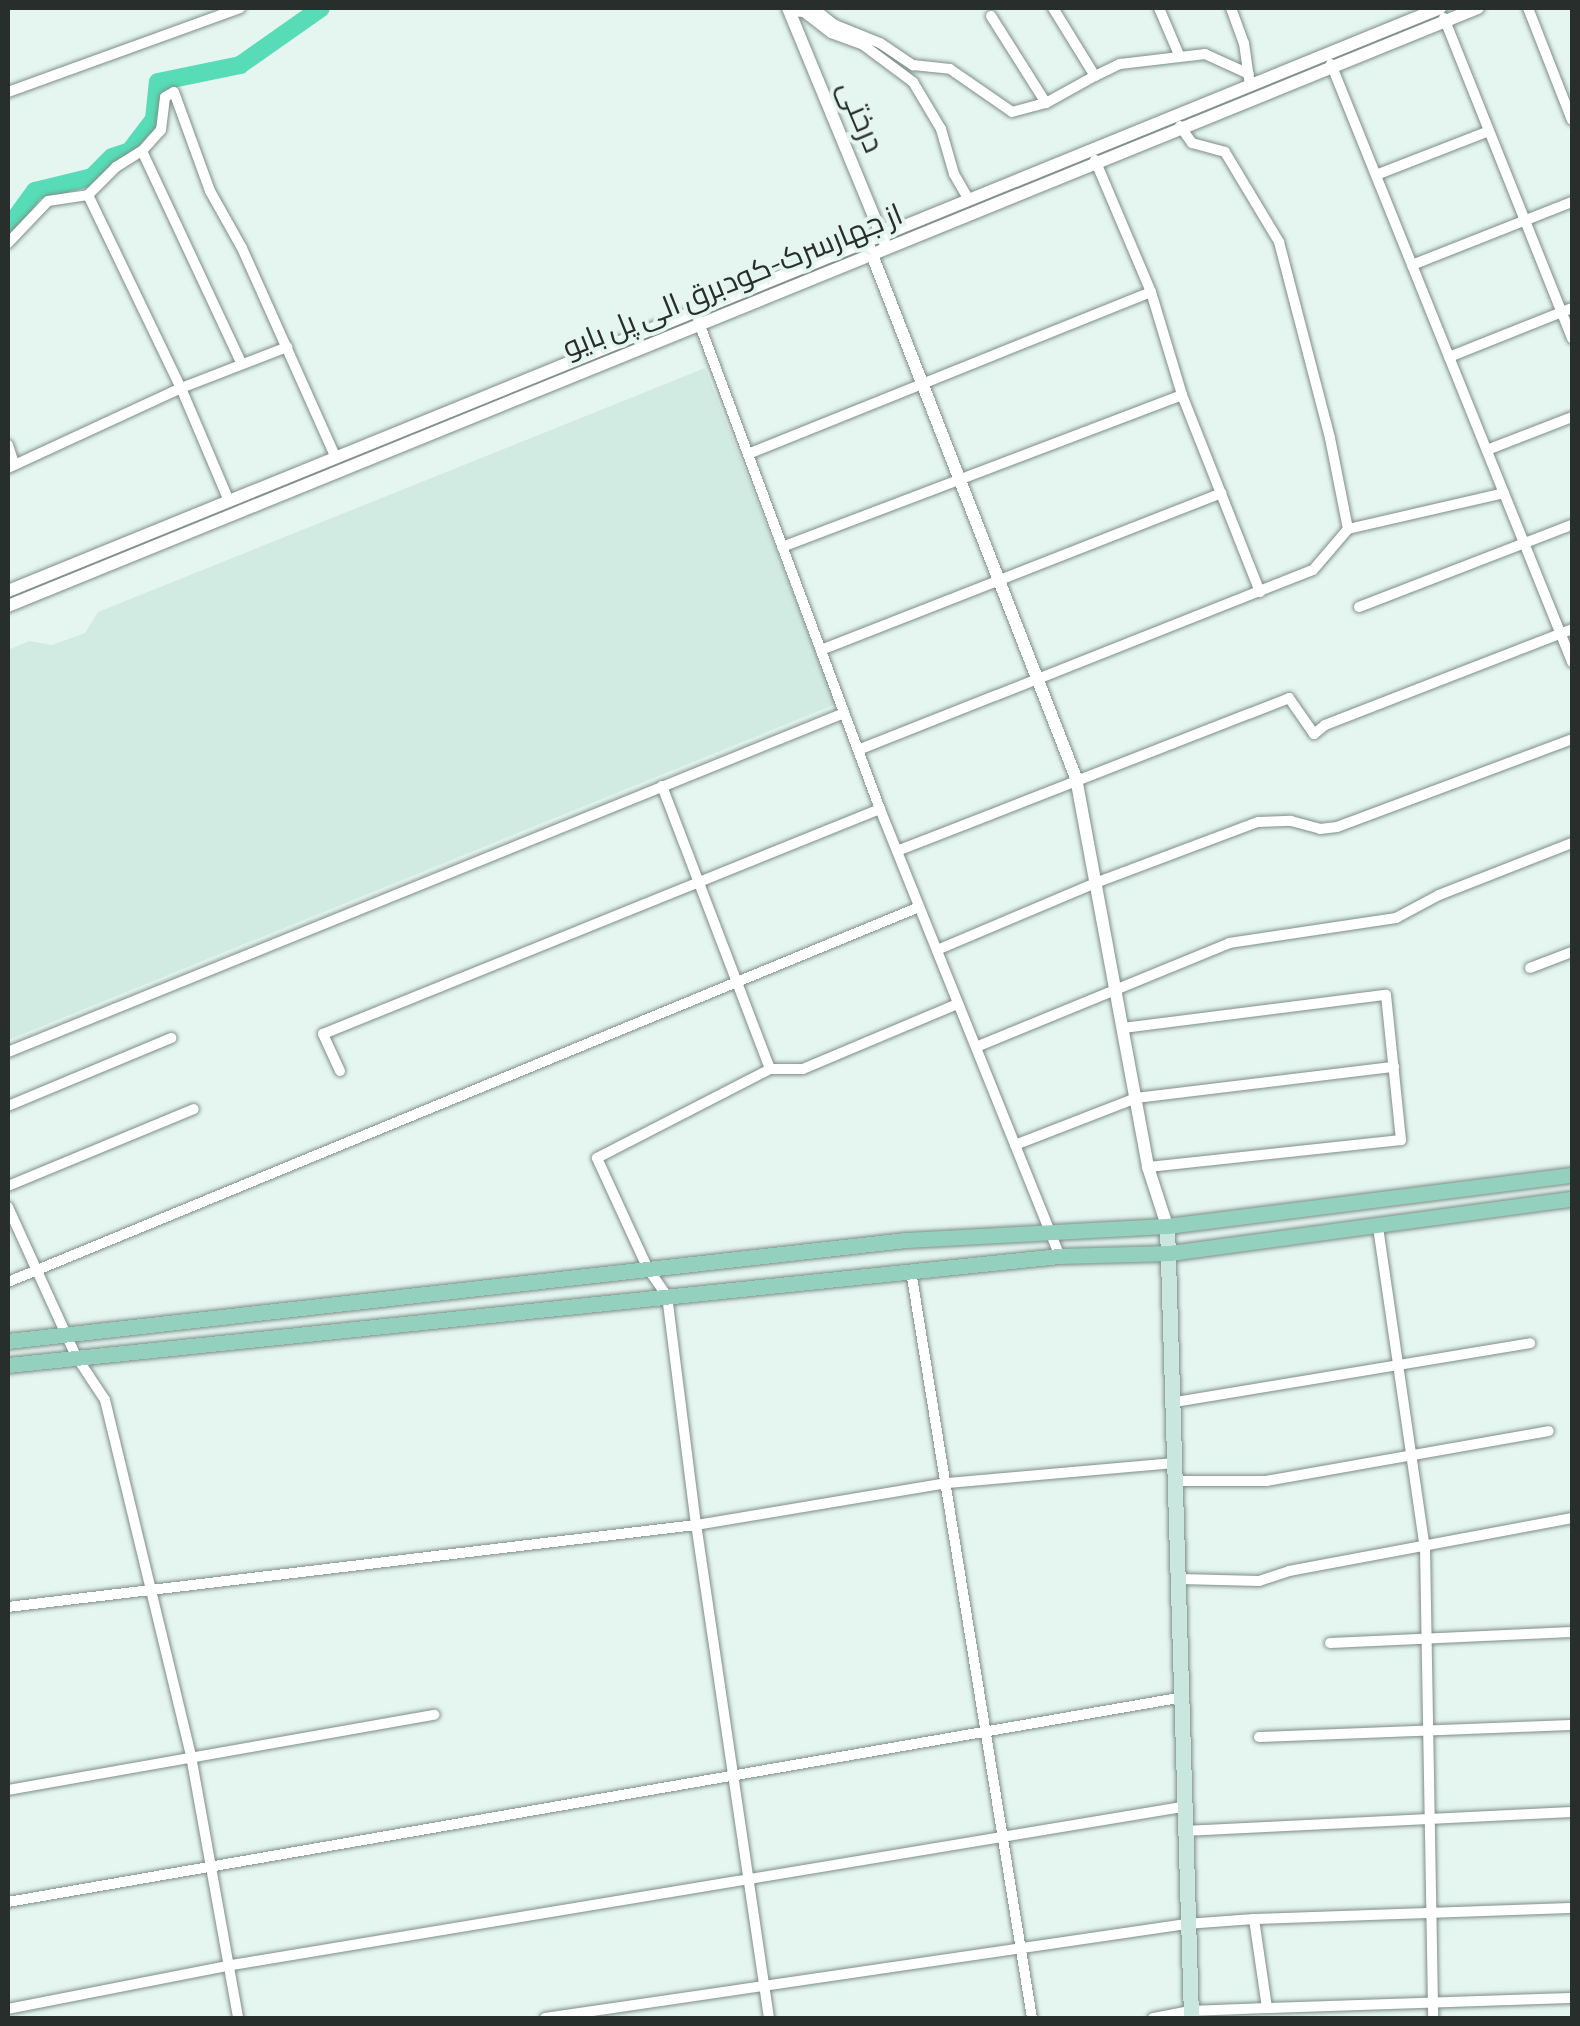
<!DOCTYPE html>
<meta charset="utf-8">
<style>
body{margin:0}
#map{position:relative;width:1580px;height:2026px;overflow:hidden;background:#e5f6f0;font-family:"Sofia Sans Condensed",Cairo,sans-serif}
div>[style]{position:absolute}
.built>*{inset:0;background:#d2ebe2}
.river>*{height:18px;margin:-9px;padding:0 9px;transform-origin:9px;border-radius:9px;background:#57dcb7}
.roads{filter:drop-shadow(0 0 2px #7e8d87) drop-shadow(0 0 2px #7e8d87)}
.minor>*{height:10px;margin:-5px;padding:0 5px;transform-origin:5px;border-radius:5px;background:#fff}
.tertiary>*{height:12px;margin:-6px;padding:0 6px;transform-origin:6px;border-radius:6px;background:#fff}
.secondary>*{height:15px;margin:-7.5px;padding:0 7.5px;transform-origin:7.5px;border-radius:7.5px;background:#cae7df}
.primary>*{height:15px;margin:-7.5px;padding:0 7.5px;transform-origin:7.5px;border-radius:7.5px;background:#94d0be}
span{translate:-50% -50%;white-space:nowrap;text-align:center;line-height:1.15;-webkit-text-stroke:8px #e5f6f0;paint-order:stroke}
.street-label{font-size:30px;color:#282e2c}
.frame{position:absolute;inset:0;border:10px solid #282e2c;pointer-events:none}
</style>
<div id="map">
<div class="built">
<div style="clip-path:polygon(705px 368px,836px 704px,8px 1040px,8px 650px,29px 641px,52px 645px,85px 633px,98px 612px)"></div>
</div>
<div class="river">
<div style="left:8px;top:228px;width:46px;rotate:-53.9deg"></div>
<div style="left:35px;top:191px;width:59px;rotate:-13.8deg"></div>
<div style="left:92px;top:177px;width:28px;rotate:-45deg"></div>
<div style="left:112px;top:157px;width:19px;rotate:-18deg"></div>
<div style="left:130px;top:151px;width:40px;rotate:-53deg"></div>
<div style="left:154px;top:119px;width:37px;rotate:-84deg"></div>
<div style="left:158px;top:82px;width:84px;rotate:-11.7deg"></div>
<div style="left:240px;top:65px;width:99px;rotate:-35.1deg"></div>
</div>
<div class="roads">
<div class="minor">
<div style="left:813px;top:8px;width:28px;rotate:38deg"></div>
<div style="left:835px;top:25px;width:48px;rotate:21.8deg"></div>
<div style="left:880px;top:43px;width:40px;rotate:34deg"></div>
<div style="left:913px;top:65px;width:37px;rotate:6deg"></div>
<div style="left:950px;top:69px;width:75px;rotate:34.7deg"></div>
<div style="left:1012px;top:112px;width:35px;rotate:-15deg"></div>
<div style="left:1046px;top:103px;width:56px;rotate:-28.9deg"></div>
<div style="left:1053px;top:8px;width:80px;rotate:58.3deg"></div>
<div style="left:1095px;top:76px;width:28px;rotate:-26deg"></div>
<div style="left:1120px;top:64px;width:86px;rotate:-6.7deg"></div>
<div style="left:1205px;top:54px;width:48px;rotate:24.4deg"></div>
<div style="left:1159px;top:8px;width:51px;rotate:66.9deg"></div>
<div style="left:1231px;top:8px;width:37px;rotate:70deg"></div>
<div style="left:1244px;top:43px;width:37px;rotate:82deg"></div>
<div style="left:1528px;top:8px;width:120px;rotate:68.6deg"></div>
<div style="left:789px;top:11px;width:15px;rotate:4deg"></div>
<div style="left:804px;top:12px;width:34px;rotate:38deg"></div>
<div style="left:831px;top:33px;width:33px;rotate:20deg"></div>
<div style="left:862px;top:44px;width:64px;rotate:36.7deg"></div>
<div style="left:913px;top:82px;width:55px;rotate:59.2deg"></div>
<div style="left:941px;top:129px;width:47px;rotate:73.9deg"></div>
<div style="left:954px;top:174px;width:30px;rotate:60deg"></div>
<div style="left:991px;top:16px;width:103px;rotate:57.7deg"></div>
<div style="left:1444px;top:18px;width:345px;rotate:68.2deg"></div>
<div style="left:1331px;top:64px;width:645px;rotate:68.05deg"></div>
<div style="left:8px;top:92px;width:247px;rotate:-19.9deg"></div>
<div style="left:1180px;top:126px;width:21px;rotate:55deg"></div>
<div style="left:1192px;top:143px;width:34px;rotate:15deg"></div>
<div style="left:1225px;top:152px;width:105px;rotate:59deg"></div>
<div style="left:1279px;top:242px;width:203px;rotate:75.4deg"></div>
<div style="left:1330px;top:438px;width:93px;rotate:78.8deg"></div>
<div style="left:142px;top:151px;width:235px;rotate:64.9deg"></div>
<div style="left:1095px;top:160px;width:143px;rotate:67deg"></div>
<div style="left:1151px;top:292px;width:108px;rotate:73.2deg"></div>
<div style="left:1182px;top:395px;width:212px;rotate:68.4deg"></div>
<div style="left:1376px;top:175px;width:121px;rotate:-21.3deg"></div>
<div style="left:88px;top:195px;width:214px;rotate:64.3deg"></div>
<div style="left:181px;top:388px;width:123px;rotate:67deg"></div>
<div style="left:8px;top:243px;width:58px;rotate:-46.4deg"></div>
<div style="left:48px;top:201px;width:40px;rotate:-8.5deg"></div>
<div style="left:88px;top:195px;width:40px;rotate:-45deg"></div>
<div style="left:116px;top:167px;width:31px;rotate:-32deg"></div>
<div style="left:142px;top:151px;width:28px;rotate:-48deg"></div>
<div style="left:161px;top:130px;width:33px;rotate:-83deg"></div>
<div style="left:165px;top:97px;width:10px;rotate:-29deg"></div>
<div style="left:174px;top:92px;width:105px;rotate:70deg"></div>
<div style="left:210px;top:191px;width:65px;rotate:60.7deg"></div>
<div style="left:242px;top:248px;width:230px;rotate:65.9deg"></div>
<div style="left:1412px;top:265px;width:172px;rotate:-21.5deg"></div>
<div style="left:698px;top:320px;width:522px;rotate:69.59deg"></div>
<div style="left:880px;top:809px;width:482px;rotate:68.1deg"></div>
<div style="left:1449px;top:357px;width:132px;rotate:-21.7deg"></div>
<div style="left:8px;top:445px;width:20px;rotate:72deg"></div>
<div style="left:1487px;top:450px;width:91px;rotate:-21.2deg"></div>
<div style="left:748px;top:454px;width:434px;rotate:-21.9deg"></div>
<div style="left:8px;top:468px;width:191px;rotate:-24.8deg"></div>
<div style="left:181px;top:388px;width:114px;rotate:-21.1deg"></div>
<div style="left:782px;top:547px;width:428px;rotate:-20.8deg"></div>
<div style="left:1359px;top:607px;width:228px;rotate:-21.1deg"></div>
<div style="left:821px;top:650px;width:430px;rotate:-21.4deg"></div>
<div style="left:858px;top:750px;width:489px;rotate:-21.6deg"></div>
<div style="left:1313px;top:570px;width:54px;rotate:-49.5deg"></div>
<div style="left:1348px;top:529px;width:160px;rotate:-13deg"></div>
<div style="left:662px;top:786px;width:303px;rotate:69.1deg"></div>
<div style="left:897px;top:851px;width:421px;rotate:-21.3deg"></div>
<div style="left:1289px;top:698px;width:44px;rotate:55.2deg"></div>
<div style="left:1314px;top:734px;width:14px;rotate:-39deg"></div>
<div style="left:1325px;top:725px;width:265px;rotate:-21.2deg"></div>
<div style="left:937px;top:950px;width:175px;rotate:-22.9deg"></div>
<div style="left:1098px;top:882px;width:171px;rotate:-20.6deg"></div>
<div style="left:1258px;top:822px;width:33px;rotate:-2deg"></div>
<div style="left:1291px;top:821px;width:30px;rotate:15deg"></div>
<div style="left:1320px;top:829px;width:17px;rotate:-7deg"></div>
<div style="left:1337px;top:827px;width:251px;rotate:-20.5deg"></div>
<div style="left:1530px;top:968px;width:45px;rotate:-20.9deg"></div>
<div style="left:1123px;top:1028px;width:265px;rotate:-7.2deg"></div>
<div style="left:1386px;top:995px;width:146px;rotate:84.1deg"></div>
<div style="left:1401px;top:1140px;width:254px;rotate:173.9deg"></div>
<div style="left:976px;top:1047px;width:274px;rotate:-22.3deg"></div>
<div style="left:1229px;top:943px;width:169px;rotate:-8.5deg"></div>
<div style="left:1396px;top:918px;width:49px;rotate:-28.1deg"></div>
<div style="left:1439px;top:895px;width:143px;rotate:-21.4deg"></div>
<div style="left:8px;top:1052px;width:902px;rotate:-22.07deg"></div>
<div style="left:340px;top:1071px;width:41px;rotate:-114.7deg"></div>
<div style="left:323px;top:1034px;width:601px;rotate:-22deg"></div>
<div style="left:8px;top:1106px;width:177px;rotate:-22.6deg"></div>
<div style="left:1015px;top:1145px;width:130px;rotate:-21.2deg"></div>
<div style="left:1136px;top:1098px;width:260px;rotate:-6.9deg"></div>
<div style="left:8px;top:1186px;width:201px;rotate:-22.5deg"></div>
<div style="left:8px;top:1207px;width:164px;rotate:65.5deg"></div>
<div style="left:76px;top:1356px;width:53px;rotate:56.6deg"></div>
<div style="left:105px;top:1400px;width:366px;rotate:76.4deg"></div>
<div style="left:191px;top:1756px;width:266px;rotate:79.8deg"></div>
<div style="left:1378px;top:1227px;width:324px;rotate:81.7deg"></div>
<div style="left:1425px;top:1548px;width:470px;rotate:89deg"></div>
<div style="left:911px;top:1271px;width:757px;rotate:80.8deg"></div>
<div style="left:8px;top:1282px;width:985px;rotate:-22.37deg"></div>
<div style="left:1175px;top:1402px;width:360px;rotate:-9.4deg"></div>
<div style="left:1176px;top:1481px;width:90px"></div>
<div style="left:1266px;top:1481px;width:287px;rotate:-10deg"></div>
<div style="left:1180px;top:1579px;width:79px;rotate:1.5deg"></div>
<div style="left:1259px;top:1581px;width:32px;rotate:-18deg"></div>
<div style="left:1289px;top:1571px;width:288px;rotate:-10.6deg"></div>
<div style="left:8px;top:1607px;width:693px;rotate:-6.8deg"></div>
<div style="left:696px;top:1525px;width:254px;rotate:-9.5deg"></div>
<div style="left:947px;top:1483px;width:229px;rotate:-5deg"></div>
<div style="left:1330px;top:1643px;width:242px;rotate:-2.6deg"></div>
<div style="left:1259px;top:1737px;width:313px;rotate:-2.2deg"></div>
<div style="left:8px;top:1790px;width:433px;rotate:-10deg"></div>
<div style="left:1184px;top:1831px;width:388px;rotate:-2.8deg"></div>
<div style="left:8px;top:1902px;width:1194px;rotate:-9.89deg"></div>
<div style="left:1254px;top:1919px;width:318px;rotate:-2deg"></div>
<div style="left:1267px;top:2008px;width:305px;rotate:-1.9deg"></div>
<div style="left:8px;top:2009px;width:228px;rotate:-11.1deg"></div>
<div style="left:232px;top:1965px;width:963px;rotate:-9.44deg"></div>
<div style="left:545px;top:2018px;width:648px;rotate:-8.34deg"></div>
<div style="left:1186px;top:1924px;width:68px;rotate:-4.2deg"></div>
<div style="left:1254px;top:1919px;width:90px;rotate:81.7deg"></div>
<div style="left:1267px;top:2008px;width:77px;rotate:177.8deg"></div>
<div style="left:1190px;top:2011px;width:38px;rotate:169deg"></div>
<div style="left:769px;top:2018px;width:498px;rotate:-98.4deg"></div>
<div style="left:696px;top:1525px;width:231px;rotate:-97.2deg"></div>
<div style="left:667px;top:1296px;width:33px;rotate:-125deg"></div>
<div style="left:648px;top:1269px;width:122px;rotate:-114.7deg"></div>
<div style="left:597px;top:1158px;width:195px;rotate:-27.2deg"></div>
<div style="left:770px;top:1069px;width:33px"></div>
<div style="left:803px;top:1069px;width:168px;rotate:-22.8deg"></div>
</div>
<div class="tertiary">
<div style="left:788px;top:8px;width:252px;rotate:67.6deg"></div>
<div style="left:869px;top:247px;width:570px;rotate:68.7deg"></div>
<div style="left:1076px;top:778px;width:396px;rotate:79.5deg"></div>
<div style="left:1148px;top:1167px;width:62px;rotate:72.1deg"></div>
<div style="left:8px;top:591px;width:1546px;rotate:-22.15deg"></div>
<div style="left:8px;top:606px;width:1587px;rotate:-22.14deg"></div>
</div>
<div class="secondary">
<div style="left:1167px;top:1226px;width:792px;rotate:88.26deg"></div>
</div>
<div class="primary">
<div style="left:8px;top:1341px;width:903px;rotate:-6.42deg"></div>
<div style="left:905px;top:1240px;width:262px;rotate:-3.1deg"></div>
<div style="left:1167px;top:1226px;width:408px;rotate:-7.2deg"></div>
<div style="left:8px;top:1365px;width:1058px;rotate:-5.92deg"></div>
<div style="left:1060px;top:1256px;width:110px;rotate:-1.6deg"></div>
<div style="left:1170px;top:1253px;width:406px;rotate:-7.7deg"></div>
</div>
</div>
<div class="street-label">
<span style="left:860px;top:117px;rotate:67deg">درختی</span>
<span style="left:733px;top:282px;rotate:-22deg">از جهارسرک-کودبرق الی پل بایو</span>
</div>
<div class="frame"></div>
</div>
